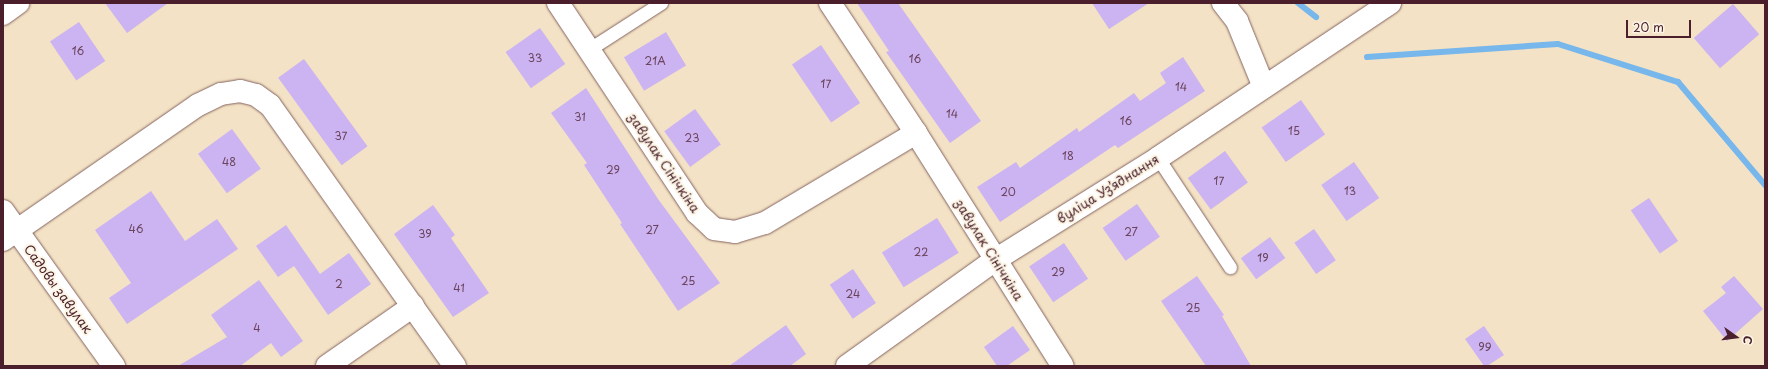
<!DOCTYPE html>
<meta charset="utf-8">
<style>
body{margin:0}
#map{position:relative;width:1768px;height:369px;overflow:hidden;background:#f3e2c5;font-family:"Playpen Sans",sans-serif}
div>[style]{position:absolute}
.stream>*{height:6px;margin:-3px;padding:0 3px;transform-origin:3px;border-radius:3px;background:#77b7eb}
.building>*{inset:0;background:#ccb3f1;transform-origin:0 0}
.roads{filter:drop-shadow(0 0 1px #856361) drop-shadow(0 0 1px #856361)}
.lane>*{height:13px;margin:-6.5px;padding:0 6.5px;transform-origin:6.5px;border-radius:6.5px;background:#fff}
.street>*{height:22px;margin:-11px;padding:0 11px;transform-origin:11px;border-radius:11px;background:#fff}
span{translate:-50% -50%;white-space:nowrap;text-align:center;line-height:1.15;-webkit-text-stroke:4px #fcf5e5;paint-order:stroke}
.number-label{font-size:11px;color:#6a445c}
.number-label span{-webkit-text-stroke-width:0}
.street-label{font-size:13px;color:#4a1f2b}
.frame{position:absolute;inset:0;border:4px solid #4a1f2b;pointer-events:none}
.north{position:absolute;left:1716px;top:317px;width:40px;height:40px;-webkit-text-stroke:3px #fcf5e5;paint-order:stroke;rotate:104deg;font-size:11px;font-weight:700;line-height:16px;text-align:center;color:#4a1f2b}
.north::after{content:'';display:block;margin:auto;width:14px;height:18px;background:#4a1f2b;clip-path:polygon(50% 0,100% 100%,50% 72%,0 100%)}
.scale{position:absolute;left:1626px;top:20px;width:65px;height:18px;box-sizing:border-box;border:2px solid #4a1f2b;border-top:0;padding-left:5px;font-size:12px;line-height:14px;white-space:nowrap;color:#4a1f2b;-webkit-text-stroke:3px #fcf5e5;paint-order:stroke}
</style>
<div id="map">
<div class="stream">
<div style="left:1298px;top:3px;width:23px;rotate:38deg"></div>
<div style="left:1367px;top:57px;width:191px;rotate:-3.9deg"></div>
<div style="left:1558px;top:44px;width:126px;rotate:17.6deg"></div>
<div style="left:1678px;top:82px;width:135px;rotate:49.8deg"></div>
</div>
<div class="building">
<div style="clip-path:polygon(105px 3px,168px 3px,127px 33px)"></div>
<div style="clip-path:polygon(857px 3px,898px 3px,981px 121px,950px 143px,886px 52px,889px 51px)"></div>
<div style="clip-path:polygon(1092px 3px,1149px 3px,1109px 29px)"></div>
<div style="left:1733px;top:4px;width:40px;height:52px;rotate:49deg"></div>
<div style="left:79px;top:22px;width:47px;height:35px;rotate:56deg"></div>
<div style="left:540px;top:28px;width:44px;height:42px;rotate:55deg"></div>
<div style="left:666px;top:32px;width:39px;height:49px;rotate:59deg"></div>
<div style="left:821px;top:45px;width:70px;height:35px;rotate:56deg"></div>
<div style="clip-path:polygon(1183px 57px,1205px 91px,1118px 148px,1115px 145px,1000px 222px,977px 187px,1016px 162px,1020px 168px,1077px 128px,1079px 132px,1134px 93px,1140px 101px,1166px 83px,1160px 73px)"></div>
<div style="left:304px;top:59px;width:108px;height:32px;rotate:54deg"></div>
<div style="clip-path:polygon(586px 88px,658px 199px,720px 283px,678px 311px,620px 224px,622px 223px,584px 165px,587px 163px,551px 113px)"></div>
<div style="left:1301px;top:100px;width:42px;height:48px;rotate:55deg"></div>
<div style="left:695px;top:109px;width:44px;height:38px;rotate:54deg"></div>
<div style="left:232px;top:129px;width:49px;height:42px;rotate:54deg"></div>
<div style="left:1225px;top:151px;width:39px;height:46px;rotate:54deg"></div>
<div style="left:1354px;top:162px;width:44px;height:40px;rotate:55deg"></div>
<div style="clip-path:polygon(151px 191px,185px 241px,217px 219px,238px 249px,127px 324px,109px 298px,131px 283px,95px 230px)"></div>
<div style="left:1649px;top:198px;width:52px;height:22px;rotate:56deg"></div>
<div style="left:1137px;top:204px;width:40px;height:42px;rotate:55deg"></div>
<div style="clip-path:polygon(433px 205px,455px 235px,451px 238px,489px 293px,453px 317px,394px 234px)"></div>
<div style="left:937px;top:218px;width:41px;height:65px;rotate:58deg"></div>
<div style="clip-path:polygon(286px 225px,320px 274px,349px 253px,371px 284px,328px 315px,294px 266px,278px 277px,256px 246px)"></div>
<div style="left:1314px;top:229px;width:38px;height:24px;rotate:55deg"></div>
<div style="left:1270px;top:237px;width:26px;height:36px;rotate:54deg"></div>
<div style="left:1064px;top:243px;width:43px;height:42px;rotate:56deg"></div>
<div style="left:853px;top:269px;width:41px;height:28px;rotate:56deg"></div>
<div style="clip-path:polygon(1197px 276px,1224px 315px,1222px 316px,1251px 366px,1206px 366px,1161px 301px)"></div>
<div style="clip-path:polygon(1734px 276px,1763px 309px,1727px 341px,1703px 311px,1726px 293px,1721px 287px)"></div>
<div style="clip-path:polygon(259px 280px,303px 341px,281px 357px,271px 343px,240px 366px,178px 366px,227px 337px,211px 315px)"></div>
<div style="clip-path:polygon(786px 325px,806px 354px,790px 366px,729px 366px)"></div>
<div style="clip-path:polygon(1013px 326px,1030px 350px,1007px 366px,997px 366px,984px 347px)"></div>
<div style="clip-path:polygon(1484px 326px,1504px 355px,1487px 366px,1484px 366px,1465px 339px)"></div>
</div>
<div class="roads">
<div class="lane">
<div style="left:588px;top:50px;width:87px;rotate:-32.8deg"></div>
<div style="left:1158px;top:158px;width:131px;rotate:56.6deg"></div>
</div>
<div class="street">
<div style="left:558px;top:3px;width:252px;rotate:56.5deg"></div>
<div style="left:697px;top:213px;width:23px;rotate:43deg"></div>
<div style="left:714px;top:229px;width:21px;rotate:8deg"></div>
<div style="left:735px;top:232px;width:31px;rotate:-17deg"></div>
<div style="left:765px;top:223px;width:176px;rotate:-30.8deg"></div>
<div style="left:830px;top:3px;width:156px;rotate:56.5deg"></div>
<div style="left:916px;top:133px;width:275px;rotate:57.8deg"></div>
<div style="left:1223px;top:3px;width:23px;rotate:52deg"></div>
<div style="left:1237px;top:21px;width:71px;rotate:67.8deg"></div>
<div style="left:3px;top:14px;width:19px;rotate:-36deg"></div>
<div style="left:3px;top:211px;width:191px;rotate:54.4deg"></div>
<div style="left:3px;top:240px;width:237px;rotate:-34.7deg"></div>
<div style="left:198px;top:105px;width:25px;rotate:-26deg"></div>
<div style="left:221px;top:94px;width:19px;rotate:-9deg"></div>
<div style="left:240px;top:91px;width:16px;rotate:14deg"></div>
<div style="left:256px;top:95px;width:17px;rotate:36deg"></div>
<div style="left:270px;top:105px;width:320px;rotate:54.7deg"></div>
<div style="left:327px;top:366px;width:105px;rotate:-34.9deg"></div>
<div style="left:847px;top:366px;width:182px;rotate:-35.6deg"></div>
<div style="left:995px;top:260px;width:192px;rotate:-32deg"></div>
<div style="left:1158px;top:158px;width:279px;rotate:-33.7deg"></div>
</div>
</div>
<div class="number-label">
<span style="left:78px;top:51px">16</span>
<span style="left:535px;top:58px">33</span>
<span style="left:915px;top:59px">16</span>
<span style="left:655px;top:61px">21А</span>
<span style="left:826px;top:84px">17</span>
<span style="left:1181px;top:87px">14</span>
<span style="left:952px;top:114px">14</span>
<span style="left:580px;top:117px">31</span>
<span style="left:1126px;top:121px">16</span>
<span style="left:1294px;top:131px">15</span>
<span style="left:341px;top:136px">37</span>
<span style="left:692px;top:138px">23</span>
<span style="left:1068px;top:156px">18</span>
<span style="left:229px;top:162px">48</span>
<span style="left:613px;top:170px">29</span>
<span style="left:1219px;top:181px">17</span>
<span style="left:1350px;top:191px">13</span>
<span style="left:1008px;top:192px">20</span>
<span style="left:136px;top:229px">46</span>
<span style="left:652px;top:230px">27</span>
<span style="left:1131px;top:232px">27</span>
<span style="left:425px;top:234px">39</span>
<span style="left:921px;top:252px">22</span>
<span style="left:1263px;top:258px">19</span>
<span style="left:1058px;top:272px">29</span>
<span style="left:688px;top:281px">25</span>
<span style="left:339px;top:284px">2</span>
<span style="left:459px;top:288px">41</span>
<span style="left:853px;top:294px">24</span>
<span style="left:1193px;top:308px">25</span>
<span style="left:257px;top:328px">4</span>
<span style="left:1485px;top:347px">99</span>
</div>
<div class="street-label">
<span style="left:664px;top:163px;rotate:56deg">завулак Сінічкіна</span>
<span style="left:1108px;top:189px;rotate:-32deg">вуліца Узʼяднання</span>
<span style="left:989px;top:250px;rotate:58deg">завулак Сінічкіна</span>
<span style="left:58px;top:289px;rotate:54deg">Садовы завулак</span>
</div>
<div class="frame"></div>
<div class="north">С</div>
<div class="scale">20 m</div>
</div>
